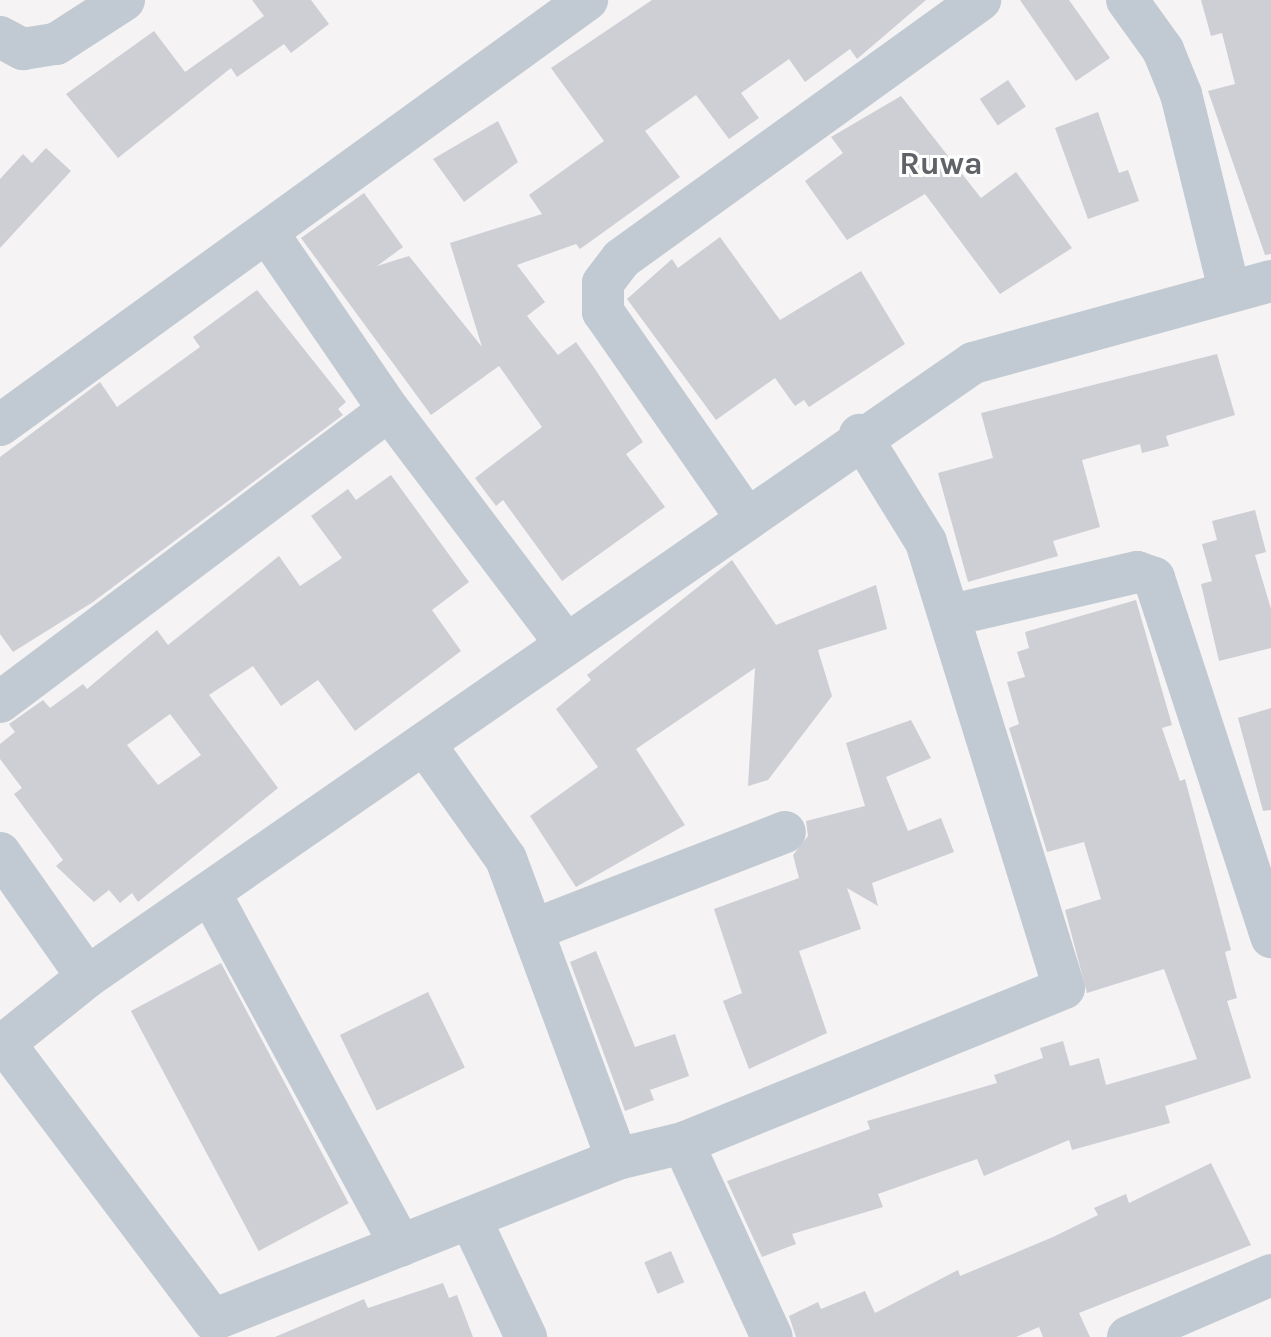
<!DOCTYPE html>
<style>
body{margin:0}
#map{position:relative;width:1271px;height:1337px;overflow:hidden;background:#f5f3f3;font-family:Karla,sans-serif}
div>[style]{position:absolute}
.building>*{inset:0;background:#cdcfd5;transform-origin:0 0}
.minor>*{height:42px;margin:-21px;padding:0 21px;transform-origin:21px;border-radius:21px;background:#c1cad2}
span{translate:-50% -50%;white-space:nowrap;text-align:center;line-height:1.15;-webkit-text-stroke:6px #fff;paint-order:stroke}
.district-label{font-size:32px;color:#5f6368;font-weight:700}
</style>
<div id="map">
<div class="building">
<div style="clip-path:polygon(252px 0,311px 0,329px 24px,291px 53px,284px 44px,237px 77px,231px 68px,118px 158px,66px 94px,154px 31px,185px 72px,264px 16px)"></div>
<div style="clip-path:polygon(652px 0,926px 0,857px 59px,850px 49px,805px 82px,789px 59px,741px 93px,759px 118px,729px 139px,696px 95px,645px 131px,680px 177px,580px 249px,576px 244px,517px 265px,545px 302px,527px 316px,558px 355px,576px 342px,595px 369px,643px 442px,626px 454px,665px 507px,562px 581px,503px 500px,496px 506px,475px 478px,542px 427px,499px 366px,431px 415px,301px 238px,364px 193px,403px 247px,377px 266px,409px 256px,482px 347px,450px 243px,542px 214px,529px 195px,604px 141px,551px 68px)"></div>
<div style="clip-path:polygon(1020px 0,1069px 0,1110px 58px,1076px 81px)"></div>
<div style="clip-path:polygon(1201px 0,1271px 0,1271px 254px,1265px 255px,1208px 91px,1235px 84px,1222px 33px,1211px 36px)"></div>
<div style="left:1008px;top:80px;width:32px;height:34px;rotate:56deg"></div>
<div style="clip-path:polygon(901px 96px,981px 198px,1016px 172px,1072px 248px,1000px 294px,925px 194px,847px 240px,805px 181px,843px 153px,831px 137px)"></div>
<div style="clip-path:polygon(1098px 112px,1119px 173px,1128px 170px,1139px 201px,1088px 219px,1055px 128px)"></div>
<div style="clip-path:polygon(498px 121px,518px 162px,464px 202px,433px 159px)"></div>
<div style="clip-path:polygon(46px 148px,71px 171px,0 248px,0 179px,23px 154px,32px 163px)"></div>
<div style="clip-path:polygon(720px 237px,780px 320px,861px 271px,905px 344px,809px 407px,804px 400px,795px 406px,775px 378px,716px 420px,627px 299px,672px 259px,678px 268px)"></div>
<div style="clip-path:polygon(257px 290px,346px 402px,338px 409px,343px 415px,93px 602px,13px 652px,0 634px,0 457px,100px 382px,117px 407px,200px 347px,193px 337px)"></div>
<div style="clip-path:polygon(1217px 354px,1235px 415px,1166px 436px,1169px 446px,1142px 453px,1140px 444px,1082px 460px,1100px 527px,1053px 541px,1058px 556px,968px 582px,938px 473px,993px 458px,981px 413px)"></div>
<div style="clip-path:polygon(evenodd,391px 475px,469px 582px,432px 610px,461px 651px,355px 731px,318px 680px,281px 706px,253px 666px,209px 695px,278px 788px,138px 902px,132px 893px,120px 903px,109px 890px,94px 902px,56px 866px,63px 860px,14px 794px,22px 788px,0 759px,0 744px,15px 732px,9px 724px,43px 700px,50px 708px,83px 684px,87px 689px,157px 630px,168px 645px,279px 556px,300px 586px,342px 558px,311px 516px,348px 489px,356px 500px,391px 475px,170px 714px,201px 755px,158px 785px,127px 745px,170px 714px)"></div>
<div style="clip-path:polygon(1255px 510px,1266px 552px,1255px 555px,1271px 609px,1271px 648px,1219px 661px,1201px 584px,1212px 581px,1202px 544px,1217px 540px,1212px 521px)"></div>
<div style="clip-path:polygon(732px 560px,776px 625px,876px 585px,887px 629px,818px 650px,832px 696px,768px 780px,748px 786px,755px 668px,636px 749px,685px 825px,576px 887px,530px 816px,598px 767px,556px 709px,591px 680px,587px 675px)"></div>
<div style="clip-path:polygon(1136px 600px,1172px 725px,1162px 728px,1180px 781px,1185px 779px,1231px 950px,1225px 952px,1237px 998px,1227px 1001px,1251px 1078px,1165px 1106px,1170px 1123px,1072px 1150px,1069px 1140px,984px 1176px,977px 1159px,878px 1194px,883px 1207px,792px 1234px,796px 1244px,762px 1257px,727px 1181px,870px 1129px,867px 1121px,997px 1083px,994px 1075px,1043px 1058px,1040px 1048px,1063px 1041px,1070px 1066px,1099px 1058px,1106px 1085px,1197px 1059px,1164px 969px,1087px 993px,1065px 910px,1101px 899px,1084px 842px,1047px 852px,1009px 728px,1019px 724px,1007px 682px,1025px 677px,1017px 652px,1029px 648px,1025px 632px)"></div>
<div style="clip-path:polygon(1271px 708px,1271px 810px,1263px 811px,1238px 718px)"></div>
<div style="clip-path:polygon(911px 720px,931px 758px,886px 777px,908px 831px,941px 818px,954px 852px,872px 883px,878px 906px,847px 888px,861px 929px,799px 951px,827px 1033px,749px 1069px,723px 1001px,742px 993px,714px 909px,799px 878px,793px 855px,808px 836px,806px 821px,865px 806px,846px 743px)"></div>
<div style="clip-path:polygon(596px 951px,635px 1047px,675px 1034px,689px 1076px,650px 1090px,654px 1100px,625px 1111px,570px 962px)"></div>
<div style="left:221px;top:963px;width:272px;height:102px;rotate:62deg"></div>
<div style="left:428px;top:992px;width:84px;height:98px;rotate:64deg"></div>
<div style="clip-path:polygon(1211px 1163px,1251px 1245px,1079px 1313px,1090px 1337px,1043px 1337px,1039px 1327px,1016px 1337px,796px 1337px,789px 1316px,818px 1302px,821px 1309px,865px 1291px,875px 1313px,958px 1270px,960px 1276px,1053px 1237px,1098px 1215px,1094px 1208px,1126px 1194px,1129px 1203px)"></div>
<div style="left:671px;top:1251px;width:34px;height:29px;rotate:67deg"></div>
<div style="clip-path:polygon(443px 1283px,449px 1298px,457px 1295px,473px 1337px,275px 1337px,364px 1299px,368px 1308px)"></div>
</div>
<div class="minor">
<div style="left:1127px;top:0;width:62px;rotate:54.2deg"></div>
<div style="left:1163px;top:50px;width:48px;rotate:67.8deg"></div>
<div style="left:1181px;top:94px;width:202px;rotate:76.2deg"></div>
<div style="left:0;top:37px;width:26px;rotate:28deg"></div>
<div style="left:23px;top:49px;width:33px;rotate:-9deg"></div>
<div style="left:56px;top:44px;width:81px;rotate:-32.9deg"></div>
<div style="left:269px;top:235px;width:212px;rotate:55.6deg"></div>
<div style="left:389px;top:410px;width:292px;rotate:52.9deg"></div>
<div style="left:0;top:425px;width:725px;rotate:-35.91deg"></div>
<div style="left:745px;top:516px;width:249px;rotate:-124.8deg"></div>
<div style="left:603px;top:312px;width:29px;rotate:-90deg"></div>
<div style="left:603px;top:283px;width:30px;rotate:-53deg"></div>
<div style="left:621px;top:259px;width:443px;rotate:-35.8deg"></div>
<div style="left:952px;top:615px;width:190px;rotate:-13.1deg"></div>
<div style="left:1137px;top:572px;width:18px;rotate:19deg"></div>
<div style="left:1154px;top:578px;width:378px;rotate:71.9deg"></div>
<div style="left:0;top:702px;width:486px;rotate:-36.9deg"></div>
<div style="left:426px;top:746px;width:138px;rotate:54.7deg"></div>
<div style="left:506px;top:859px;width:320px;rotate:69.7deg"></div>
<div style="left:0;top:853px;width:151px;rotate:54.9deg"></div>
<div style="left:210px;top:893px;width:401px;rotate:61.6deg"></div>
<div style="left:535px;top:929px;width:268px;rotate:-21.2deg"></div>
<div style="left:5px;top:1044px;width:346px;rotate:53deg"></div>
<div style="left:213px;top:1320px;width:435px;rotate:-21.7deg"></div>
<div style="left:617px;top:1159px;width:68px;rotate:-13.6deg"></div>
<div style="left:683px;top:1143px;width:411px;rotate:-22.1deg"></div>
<div style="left:1064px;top:988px;width:467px;rotate:-107.2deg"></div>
<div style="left:926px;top:542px;width:126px;rotate:-121.7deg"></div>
<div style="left:0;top:1047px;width:112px;rotate:-38.8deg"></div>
<div style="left:87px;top:977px;width:1078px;rotate:-34.72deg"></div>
<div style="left:973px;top:363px;width:309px;rotate:-15.4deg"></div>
<div style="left:683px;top:1143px;width:213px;rotate:65.4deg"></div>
<div style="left:470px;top:1218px;width:132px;rotate:64.8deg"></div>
<div style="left:1128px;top:1337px;width:156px;rotate:-23.4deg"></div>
</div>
<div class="district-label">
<span style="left:941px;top:164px">Ruwa</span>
</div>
</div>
